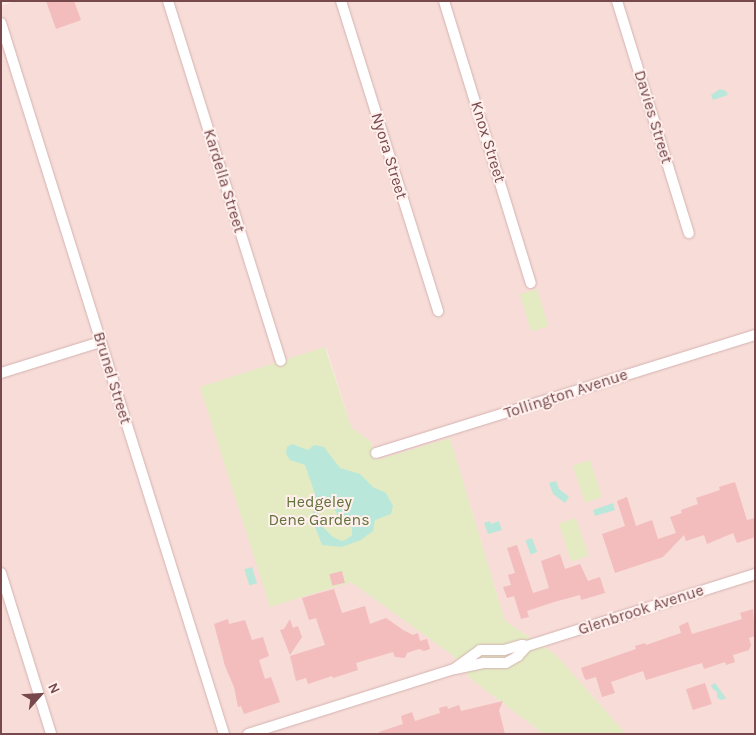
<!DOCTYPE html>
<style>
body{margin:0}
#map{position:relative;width:756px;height:735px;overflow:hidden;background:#fdebe6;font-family:Karla,sans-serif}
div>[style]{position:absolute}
.residential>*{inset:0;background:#f7dcd7}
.green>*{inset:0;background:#e4ebc3;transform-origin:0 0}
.water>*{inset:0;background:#b9e8db;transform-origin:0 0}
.building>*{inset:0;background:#f3bcbd;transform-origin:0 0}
.roads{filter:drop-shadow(0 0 1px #d4b2b1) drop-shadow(0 0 1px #d4b2b1)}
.street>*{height:10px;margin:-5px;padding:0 5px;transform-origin:5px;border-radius:5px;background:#fff}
span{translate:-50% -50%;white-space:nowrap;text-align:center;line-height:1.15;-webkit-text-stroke:4px #fff0ed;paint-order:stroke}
.street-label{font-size:16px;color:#77494c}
.park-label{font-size:16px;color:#62723b}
.frame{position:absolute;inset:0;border:2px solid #77494c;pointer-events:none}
.north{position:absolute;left:15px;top:670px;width:50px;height:50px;-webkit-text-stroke:4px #fff0ed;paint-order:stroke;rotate:64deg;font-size:14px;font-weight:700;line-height:20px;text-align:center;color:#77494c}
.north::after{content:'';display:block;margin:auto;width:18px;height:22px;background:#77494c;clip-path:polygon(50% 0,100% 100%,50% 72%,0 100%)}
</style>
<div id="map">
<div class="residential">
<div style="clip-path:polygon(15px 1px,755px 1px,755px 734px,626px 734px,555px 654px,505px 621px,450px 438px,377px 460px,371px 442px,351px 427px,326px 347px,332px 586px,351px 582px,451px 654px,471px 679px,544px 734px,1px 734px,1px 6px)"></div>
</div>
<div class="green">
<div style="left:537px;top:289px;width:39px;height:18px;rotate:73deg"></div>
<div style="clip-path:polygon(325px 347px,351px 427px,371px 442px,377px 460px,450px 438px,505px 621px,555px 654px,626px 734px,544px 734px,471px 679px,451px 654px,351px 582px,270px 607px,200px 387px)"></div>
<div style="left:590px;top:460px;width:39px;height:18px;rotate:72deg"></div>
<div style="left:576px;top:518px;width:40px;height:18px;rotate:72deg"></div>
</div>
<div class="water">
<div style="clip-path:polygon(720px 89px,726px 91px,728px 95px,713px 100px,711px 95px)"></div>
<div style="clip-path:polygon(evenodd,292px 444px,308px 450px,314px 445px,324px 447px,340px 468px,360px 474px,373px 487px,386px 493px,393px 506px,391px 514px,375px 520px,373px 531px,361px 540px,342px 547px,322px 545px,312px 519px,315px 494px,305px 465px,290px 460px,286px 454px,287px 447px,292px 444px,323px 500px,331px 502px,338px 516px,352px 528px,352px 535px,347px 539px,342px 541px,333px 537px,321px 525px,318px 513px,323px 500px)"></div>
<div style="clip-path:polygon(556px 481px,559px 489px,569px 497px,565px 503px,553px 494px,549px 483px)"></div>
<div style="clip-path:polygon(613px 503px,615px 510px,595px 516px,593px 510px)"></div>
<div style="clip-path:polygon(490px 521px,491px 524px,499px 521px,502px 530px,488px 534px,484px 523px)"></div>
<div style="left:532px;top:538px;width:15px;height:7px;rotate:70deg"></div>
<div style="left:252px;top:567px;width:17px;height:8px;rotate:73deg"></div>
<div style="clip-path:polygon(715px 683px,726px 698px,722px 700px,717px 698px,717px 692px,712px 688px,711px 685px)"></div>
</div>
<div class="building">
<div style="clip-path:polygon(46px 1px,74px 1px,81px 20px,56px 29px)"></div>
<div style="clip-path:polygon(735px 482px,747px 520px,755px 518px,755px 537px,737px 543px,733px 533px,707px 544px,704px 535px,686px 541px,684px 535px,663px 557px,615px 573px,602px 534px,625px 526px,617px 501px,627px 497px,636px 526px,652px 520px,658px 539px,676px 533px,670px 517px,682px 513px,681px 510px,698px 504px,696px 498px,720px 490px,719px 487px)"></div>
<div style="clip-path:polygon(517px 545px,533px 593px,549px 588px,541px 561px,560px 554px,565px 569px,580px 564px,588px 581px,600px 577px,605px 593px,581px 600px,580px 595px,554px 602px,527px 611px,529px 617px,521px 619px,514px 596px,507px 598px,503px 587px,511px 585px,508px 575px,515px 573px,507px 548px)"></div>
<div style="left:342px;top:571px;width:12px;height:13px;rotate:76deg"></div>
<div style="clip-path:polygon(334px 589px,342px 613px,365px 606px,370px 624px,386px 618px,403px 630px,413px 635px,418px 633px,420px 641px,427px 639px,430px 649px,424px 651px,419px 649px,407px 653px,405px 658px,395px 657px,393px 652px,356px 663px,358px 670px,333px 678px,332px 676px,308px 684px,306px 678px,296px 681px,290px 656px,325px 645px,316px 618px,309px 620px,302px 598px)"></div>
<div style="clip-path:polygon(753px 609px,755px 636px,749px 638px,751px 645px,749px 650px,733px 655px,735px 662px,726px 665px,725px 662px,704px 669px,702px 663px,646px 680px,643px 671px,611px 682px,615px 693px,602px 697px,596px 677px,586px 680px,584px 677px,581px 668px,636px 649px,635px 646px,645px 643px,646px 645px,681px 633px,679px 626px,688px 622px,692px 634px,742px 619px,740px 613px)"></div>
<div style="clip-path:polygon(228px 619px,229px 624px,245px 620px,252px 640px,263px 637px,269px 656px,259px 660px,265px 679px,271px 677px,280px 702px,244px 714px,241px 706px,238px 707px,234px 687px,225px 666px,214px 624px)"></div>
<div style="clip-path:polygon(290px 619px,293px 628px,298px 626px,302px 637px,290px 655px,280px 630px,284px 629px)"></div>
<div style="left:705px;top:683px;width:22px;height:20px;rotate:72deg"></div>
<div style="clip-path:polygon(503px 701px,499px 710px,505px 734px,380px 734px,379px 732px,403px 724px,401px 716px,412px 712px,415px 721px,440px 713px,439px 708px,447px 706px,448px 709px,459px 705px,461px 711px)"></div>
</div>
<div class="roads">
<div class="street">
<div style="left:168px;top:1px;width:377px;rotate:72.6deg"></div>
<div style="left:341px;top:1px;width:325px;rotate:72.6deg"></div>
<div style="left:444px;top:1px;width:295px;rotate:72.9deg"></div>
<div style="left:617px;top:1px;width:243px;rotate:72.8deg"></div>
<div style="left:1px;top:23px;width:745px;rotate:72.59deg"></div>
<div style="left:1px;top:373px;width:104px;rotate:-17.4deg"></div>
<div style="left:376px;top:453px;width:397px;rotate:-17.3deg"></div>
<div style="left:1px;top:573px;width:169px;rotate:72.7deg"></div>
<div style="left:455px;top:669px;width:30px;rotate:-12deg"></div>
<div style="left:484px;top:663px;width:22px"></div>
<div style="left:506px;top:663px;width:14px;rotate:-30deg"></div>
<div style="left:518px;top:656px;width:13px;rotate:-48deg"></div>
<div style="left:248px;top:734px;width:216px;rotate:-17.5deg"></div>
<div style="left:454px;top:669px;width:32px;rotate:-36deg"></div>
<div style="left:480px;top:650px;width:24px"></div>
<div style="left:504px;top:650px;width:19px;rotate:-16deg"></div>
<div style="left:522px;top:645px;width:5px;rotate:11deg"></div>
<div style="left:527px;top:646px;width:239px;rotate:-17.5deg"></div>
</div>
</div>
<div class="street-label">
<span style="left:653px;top:117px;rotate:73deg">Davies Street</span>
<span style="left:488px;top:142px;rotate:73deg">Knox Street</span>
<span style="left:389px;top:156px;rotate:73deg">Nyora Street</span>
<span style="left:224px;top:181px;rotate:73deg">Kardella Street</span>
<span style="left:112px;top:378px;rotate:73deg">Brunel Street</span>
<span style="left:566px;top:394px;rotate:-18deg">Tollington Avenue</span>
<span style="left:641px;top:610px;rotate:-18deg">Glenbrook Avenue</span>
</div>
<div class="park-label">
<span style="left:319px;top:511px">Hedgeley<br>Dene Gardens</span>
</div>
<div class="frame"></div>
<div class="north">N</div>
</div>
